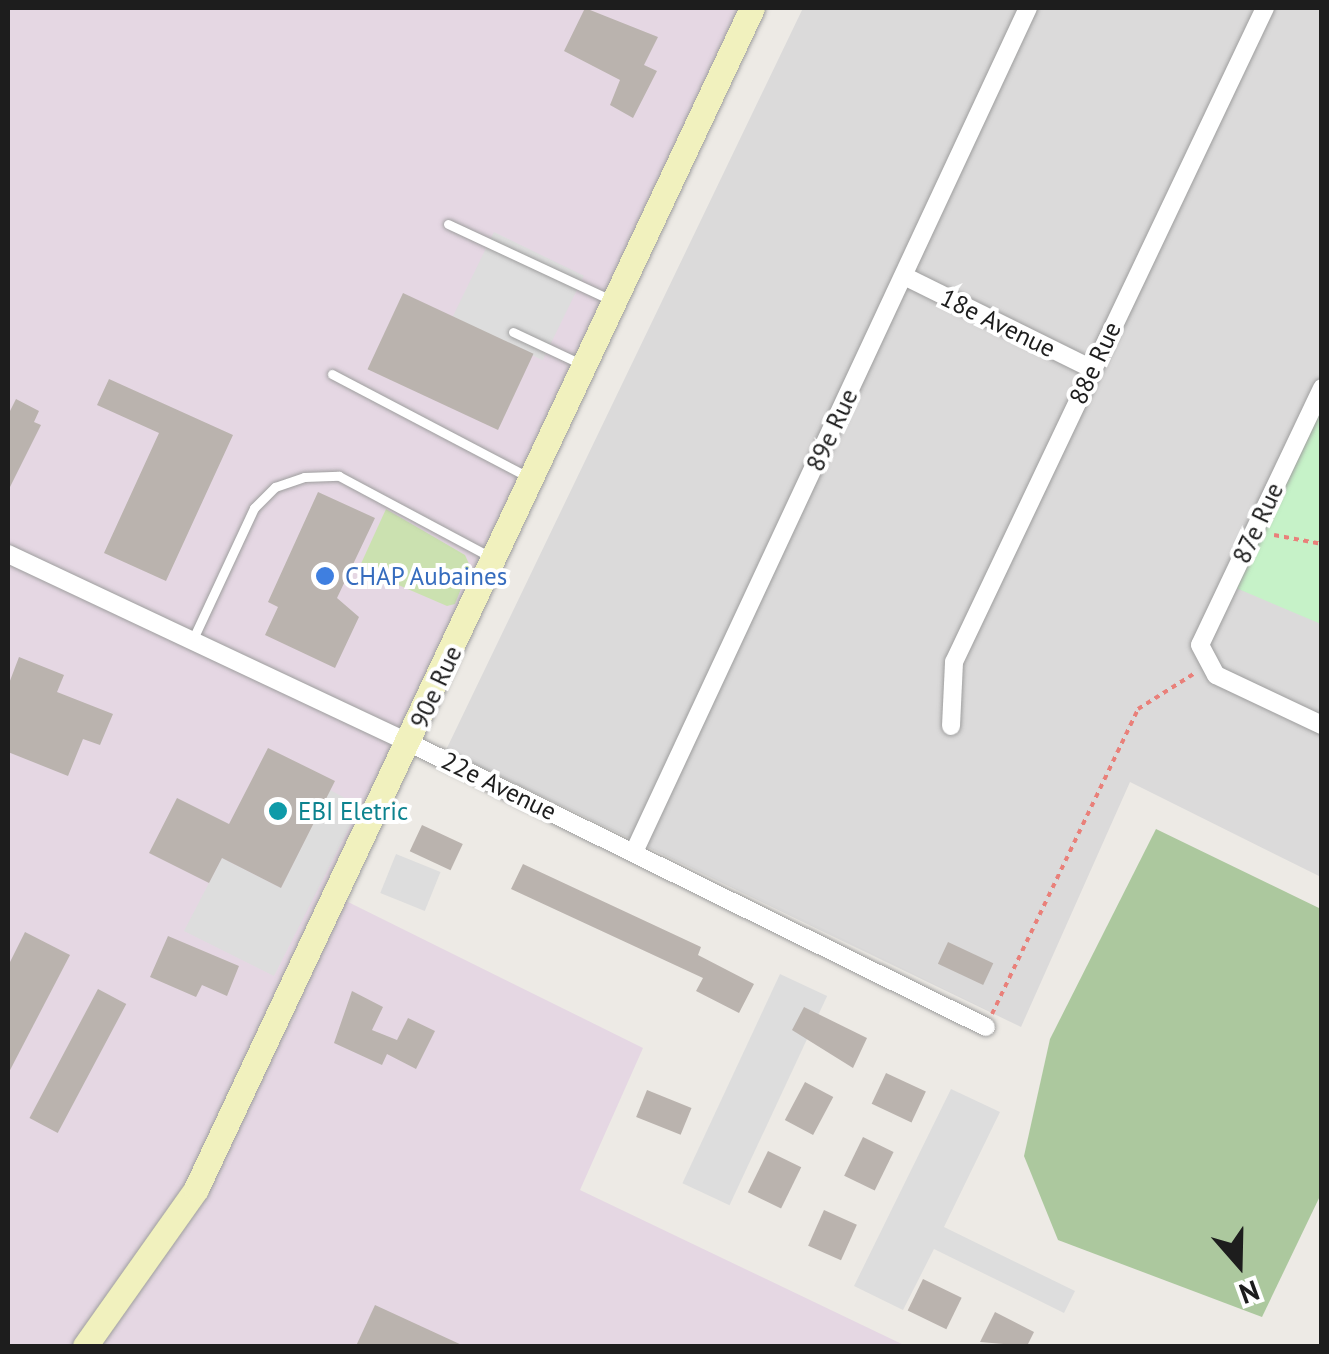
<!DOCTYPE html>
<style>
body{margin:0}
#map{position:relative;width:1329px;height:1354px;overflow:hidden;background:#edeae5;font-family:"PT Sans",sans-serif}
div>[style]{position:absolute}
.residential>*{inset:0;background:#dbdada}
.industrial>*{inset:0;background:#e5d7e3}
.grass>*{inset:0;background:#cbe1b0}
.forest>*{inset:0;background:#acc89e}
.park>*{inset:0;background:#c6f2c8}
.parking>*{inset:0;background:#ddd;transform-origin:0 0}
.building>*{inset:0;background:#bab3ae;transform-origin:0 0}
.path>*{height:4px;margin-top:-2px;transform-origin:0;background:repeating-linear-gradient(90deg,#e9807a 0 5px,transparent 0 10px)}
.roads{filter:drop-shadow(0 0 2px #9e9e9e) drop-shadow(0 0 2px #9e9e9e)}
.lane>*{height:9px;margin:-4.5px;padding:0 4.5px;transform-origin:4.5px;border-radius:4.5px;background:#fff}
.street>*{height:18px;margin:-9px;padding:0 9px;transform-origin:9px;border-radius:9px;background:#fff}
.secondary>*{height:25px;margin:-12.5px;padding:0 12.5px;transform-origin:12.5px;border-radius:12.5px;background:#f1f1be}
.dots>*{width:28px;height:28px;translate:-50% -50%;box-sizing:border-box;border:5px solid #fff;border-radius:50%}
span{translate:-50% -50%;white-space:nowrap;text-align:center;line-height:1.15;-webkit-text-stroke:8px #fff;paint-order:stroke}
.street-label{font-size:25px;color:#1d1d1d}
.shop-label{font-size:25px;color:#366cbe}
.left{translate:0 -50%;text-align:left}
.culture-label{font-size:25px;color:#0d838f}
.frame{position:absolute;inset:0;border:10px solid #1d1d1d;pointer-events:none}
.north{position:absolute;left:1189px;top:1214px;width:100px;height:100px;-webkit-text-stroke:8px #fff;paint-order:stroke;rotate:160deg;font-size:28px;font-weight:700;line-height:40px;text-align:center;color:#1d1d1d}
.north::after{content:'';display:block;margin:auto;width:35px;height:45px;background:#1d1d1d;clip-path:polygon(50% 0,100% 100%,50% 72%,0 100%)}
</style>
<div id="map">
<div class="residential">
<div style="clip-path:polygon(803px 8px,1321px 8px,1321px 877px,1130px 782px,1021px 1027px,446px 750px)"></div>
</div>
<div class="industrial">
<div style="clip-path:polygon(8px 8px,752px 8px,336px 896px,643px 1048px,580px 1190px,906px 1346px,8px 1346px)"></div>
</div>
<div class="grass">
<div style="clip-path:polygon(386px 509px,465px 555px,470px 566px,455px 604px,447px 606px,359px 568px)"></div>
</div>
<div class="forest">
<div style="clip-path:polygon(1156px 829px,1321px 909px,1321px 1194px,1262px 1317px,1058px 1240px,1024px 1156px,1050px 1039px)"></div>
</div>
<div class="park">
<div style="clip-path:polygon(1321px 388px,1321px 624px,1229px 585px)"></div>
</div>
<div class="parking">
<div style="left:494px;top:232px;width:100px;height:94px;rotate:26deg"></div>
<div style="clip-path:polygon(330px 790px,360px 806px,274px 976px,184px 931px,222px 858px,281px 888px)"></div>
<div style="left:396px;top:854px;width:48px;height:42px;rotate:22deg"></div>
<div style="left:780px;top:974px;width:52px;height:231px;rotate:25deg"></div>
<div style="clip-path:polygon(951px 1089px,1000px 1112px,944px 1227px,1075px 1291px,1064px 1313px,934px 1249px,903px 1310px,854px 1286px)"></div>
</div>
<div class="building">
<div style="clip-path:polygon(585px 8px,658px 37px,644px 65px,657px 71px,633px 118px,610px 105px,620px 80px,564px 51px)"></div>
<div style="left:403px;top:293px;width:144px;height:84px;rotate:25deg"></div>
<div style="clip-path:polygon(109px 379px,233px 435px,166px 581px,104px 553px,159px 433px,97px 405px)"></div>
<div style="clip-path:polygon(16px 399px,39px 411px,34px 422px,41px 425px,8px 491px,8px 415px)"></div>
<div style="clip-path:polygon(318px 492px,375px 518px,337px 598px,359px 617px,335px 668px,265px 635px,278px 607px,268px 602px)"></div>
<div style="clip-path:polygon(19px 657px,64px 675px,57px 692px,113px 714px,100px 745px,83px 739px,68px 776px,8px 752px,8px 686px)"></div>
<div style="clip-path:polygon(268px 748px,335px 781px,281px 888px,222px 858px,209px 883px,149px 853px,177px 798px,229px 824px)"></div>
<div style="left:422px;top:825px;width:45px;height:29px;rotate:25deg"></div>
<div style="clip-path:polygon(523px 864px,701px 947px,698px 955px,754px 984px,739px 1013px,696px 991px,703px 978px,511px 889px)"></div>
<div style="clip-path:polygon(25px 932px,70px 955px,8px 1074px,8px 966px)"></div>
<div style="clip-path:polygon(168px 936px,239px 966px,227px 996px,202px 985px,196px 997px,150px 977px)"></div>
<div style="left:948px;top:942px;width:50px;height:24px;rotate:25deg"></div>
<div style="left:98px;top:989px;width:32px;height:146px;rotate:28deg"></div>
<div style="clip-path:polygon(352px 991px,383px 1007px,372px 1030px,397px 1040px,408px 1018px,435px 1031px,416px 1069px,387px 1054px,382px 1065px,334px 1043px)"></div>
<div style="clip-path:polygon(804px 1007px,867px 1038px,853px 1068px,792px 1030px)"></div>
<div style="left:886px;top:1073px;width:44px;height:34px;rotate:25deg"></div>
<div style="left:805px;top:1082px;width:32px;height:43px;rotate:28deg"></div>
<div style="left:647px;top:1090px;width:48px;height:29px;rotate:22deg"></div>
<div style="left:863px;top:1137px;width:34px;height:43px;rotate:26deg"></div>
<div style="left:768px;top:1151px;width:37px;height:46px;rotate:26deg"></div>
<div style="left:824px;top:1210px;width:36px;height:39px;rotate:24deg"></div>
<div style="left:923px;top:1279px;width:43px;height:35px;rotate:26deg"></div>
<div style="clip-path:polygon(375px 1305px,464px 1346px,356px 1346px)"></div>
<div style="clip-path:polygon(995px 1312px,1034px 1332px,1027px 1346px,980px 1342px)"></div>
</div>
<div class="path">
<div style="left:1274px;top:535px;width:49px;rotate:10.6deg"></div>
<div style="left:992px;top:1014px;width:338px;rotate:-64.4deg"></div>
<div style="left:1138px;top:709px;width:67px;rotate:-32.3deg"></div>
</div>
<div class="roads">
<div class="lane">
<div style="left:448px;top:224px;width:182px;rotate:25deg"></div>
<div style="left:513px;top:332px;width:77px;rotate:25.2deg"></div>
<div style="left:332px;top:374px;width:224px;rotate:27.7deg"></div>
<div style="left:192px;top:641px;width:147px;rotate:-65deg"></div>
<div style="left:254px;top:508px;width:30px;rotate:-45deg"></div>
<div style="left:275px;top:487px;width:31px;rotate:-19deg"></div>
<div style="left:304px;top:477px;width:35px;rotate:-2deg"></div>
<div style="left:339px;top:476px;width:170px;rotate:28.1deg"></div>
</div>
<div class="street">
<div style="left:904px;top:276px;width:210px;rotate:26.3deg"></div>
<div style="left:1322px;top:388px;width:284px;rotate:115.4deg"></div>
<div style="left:1200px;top:645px;width:34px;rotate:62deg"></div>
<div style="left:1216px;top:675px;width:117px;rotate:25.3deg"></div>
<div style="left:8px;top:554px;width:444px;rotate:25.2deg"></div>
<div style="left:410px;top:743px;width:642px;rotate:26.25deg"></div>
<div style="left:951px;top:726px;width:64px;rotate:-87.3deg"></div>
<div style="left:954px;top:662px;width:724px;rotate:-64.57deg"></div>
<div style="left:634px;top:852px;width:931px;rotate:-64.98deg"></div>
</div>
<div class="secondary">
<div style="left:85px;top:1346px;width:192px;rotate:-54.7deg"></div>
<div style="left:196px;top:1189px;width:1305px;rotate:-64.79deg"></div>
</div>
</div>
<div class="dots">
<div style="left:325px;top:576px;background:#3f7fe0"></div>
<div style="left:278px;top:811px;background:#0f9aa8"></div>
</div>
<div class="street-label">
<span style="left:998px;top:323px;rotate:26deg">18e Avenue</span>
<span style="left:1095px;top:363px;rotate:-65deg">88e Rue</span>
<span style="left:832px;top:430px;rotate:-65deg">89e Rue</span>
<span style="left:1258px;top:523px;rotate:-65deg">87e Rue</span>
<span style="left:436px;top:687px;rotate:-65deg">90e Rue</span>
<span style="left:499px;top:786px;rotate:26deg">22e Avenue</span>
</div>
<div class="shop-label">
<span class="left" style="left:345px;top:576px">CHAP Aubaines</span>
</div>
<div class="culture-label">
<span class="left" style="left:298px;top:811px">EBI Eletric</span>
</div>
<div class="frame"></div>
<div class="north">N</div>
</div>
